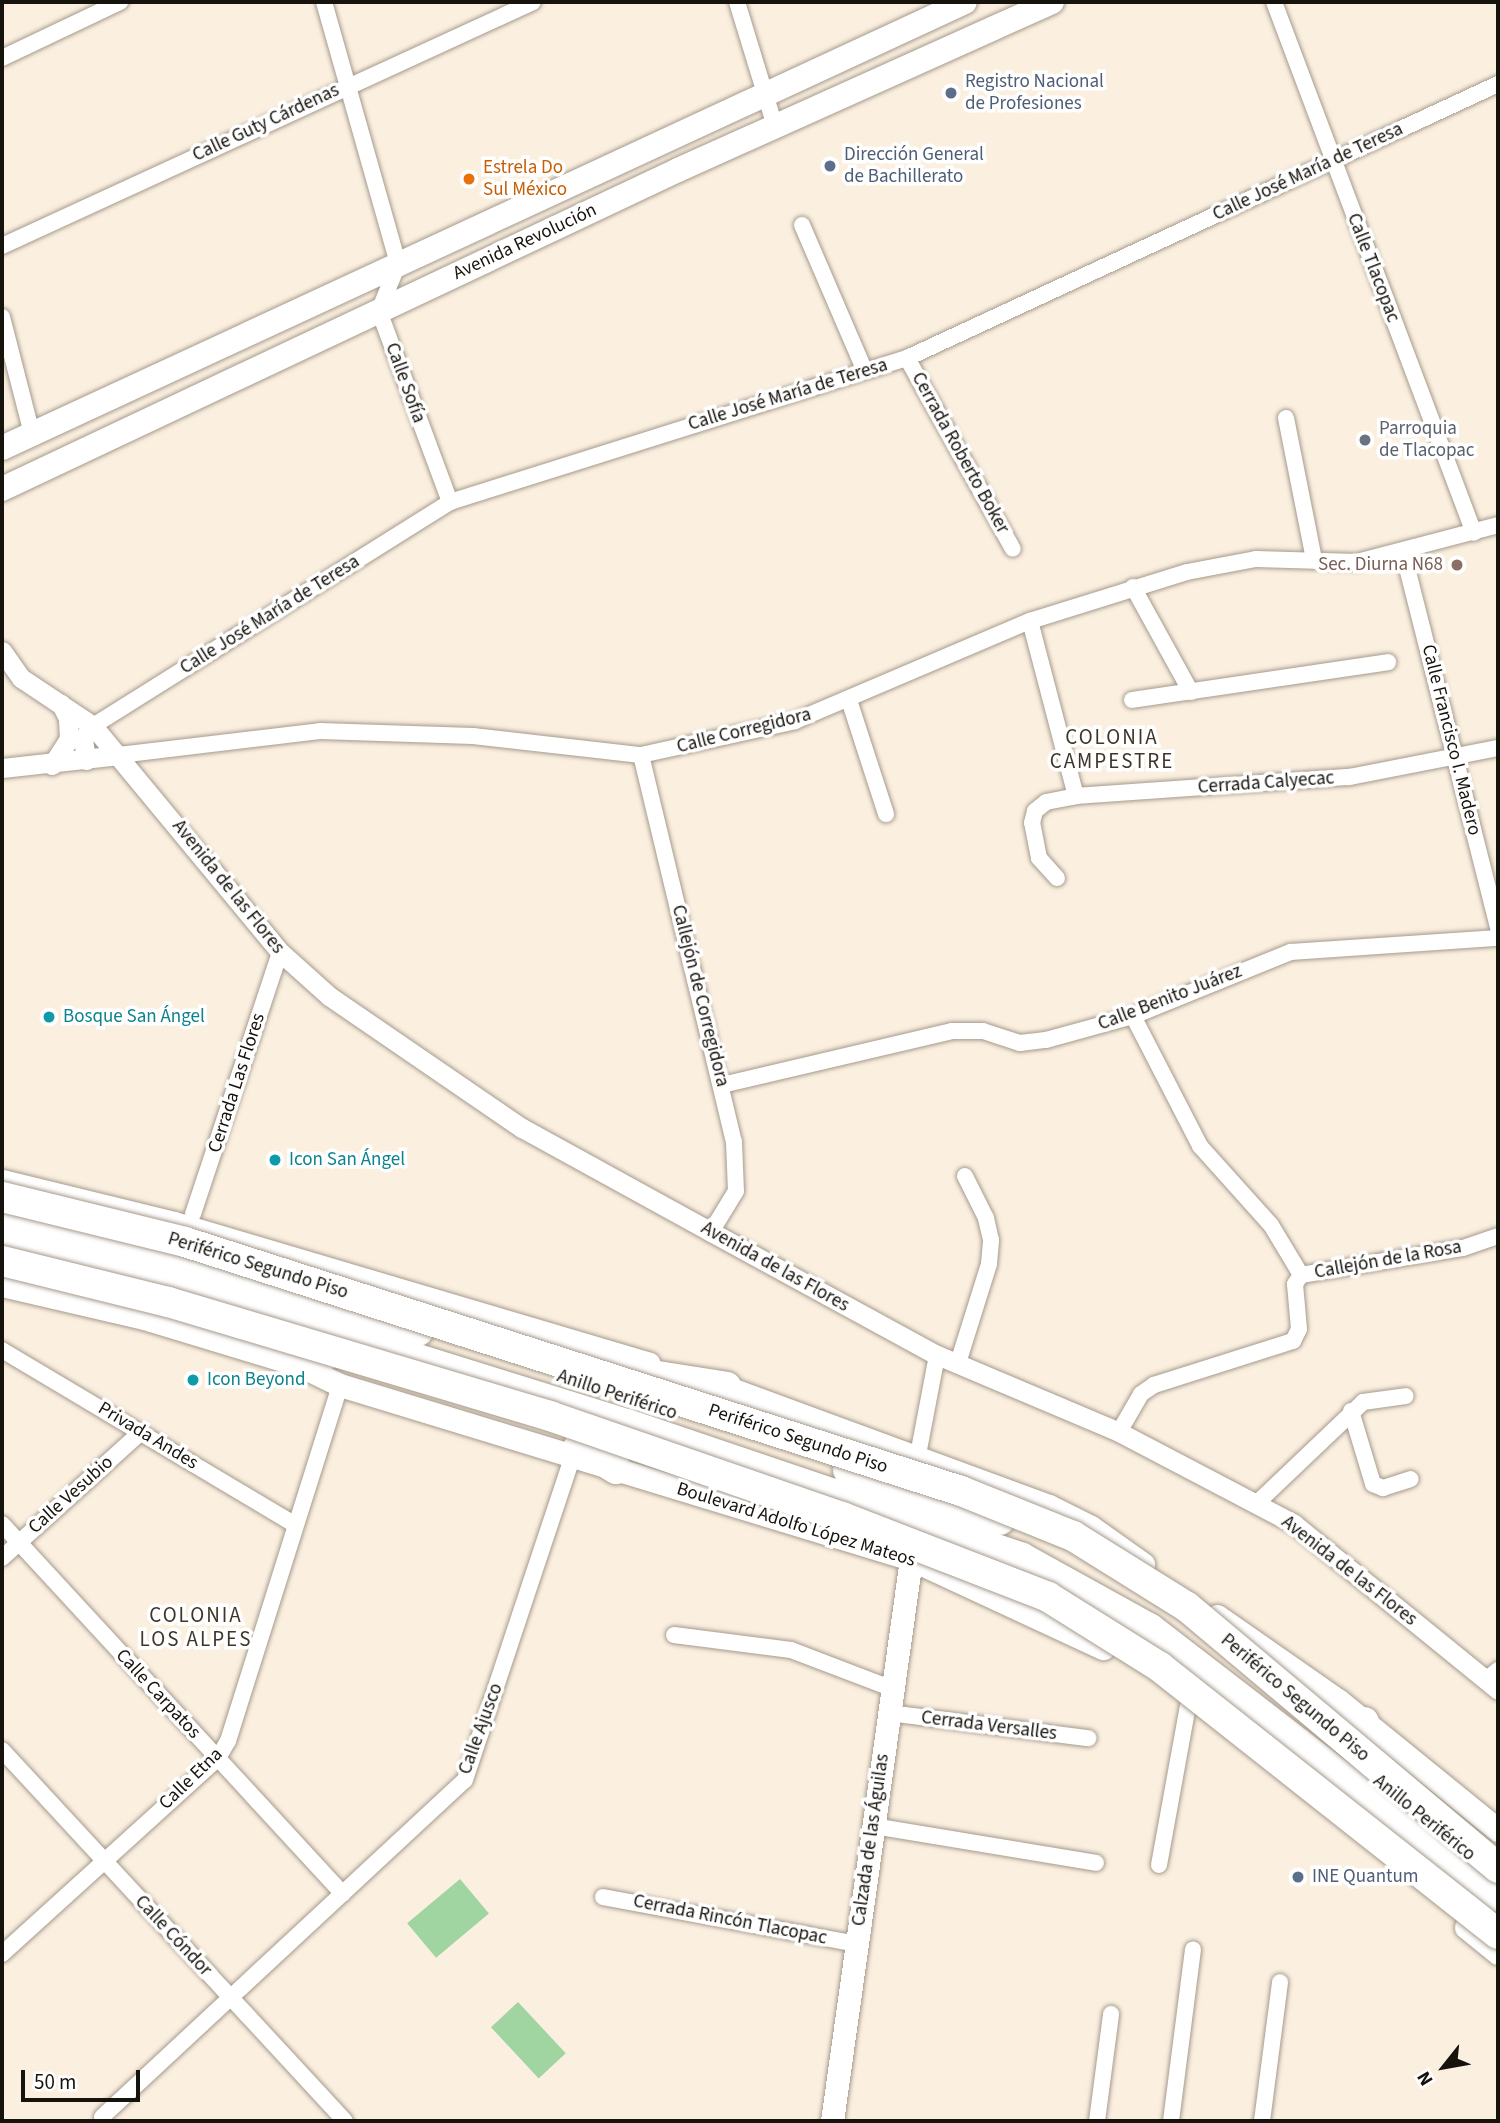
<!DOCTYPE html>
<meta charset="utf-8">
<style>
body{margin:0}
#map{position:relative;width:1500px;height:2123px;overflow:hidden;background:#fbf0e0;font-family:"Source Sans 3",sans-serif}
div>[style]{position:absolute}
.green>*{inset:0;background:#a0d4a1;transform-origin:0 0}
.roads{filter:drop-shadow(0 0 2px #a59a8c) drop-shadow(0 0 2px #a59a8c)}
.minor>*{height:16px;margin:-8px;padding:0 8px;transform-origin:8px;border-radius:8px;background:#fff}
.tertiary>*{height:19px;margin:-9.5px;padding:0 9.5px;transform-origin:9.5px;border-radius:9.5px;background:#fff}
.secondary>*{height:23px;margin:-11.5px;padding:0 11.5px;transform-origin:11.5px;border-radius:11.5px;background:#fff}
.primary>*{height:24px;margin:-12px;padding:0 12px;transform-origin:12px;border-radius:12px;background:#fff}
.motorway>*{height:30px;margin:-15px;padding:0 15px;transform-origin:15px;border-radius:15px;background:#fff}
.bridges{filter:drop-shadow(0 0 2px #a59a8c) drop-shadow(0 0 2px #a59a8c)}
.motorway-bridge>*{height:30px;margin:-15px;padding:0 15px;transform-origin:15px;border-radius:15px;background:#fff}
.dots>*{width:19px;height:19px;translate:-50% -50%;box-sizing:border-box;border:4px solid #fff;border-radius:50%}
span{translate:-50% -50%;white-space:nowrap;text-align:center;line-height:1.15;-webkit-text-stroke:7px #fff;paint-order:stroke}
.service-label{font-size:19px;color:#4e5e75}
.left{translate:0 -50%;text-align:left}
.street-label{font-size:19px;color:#16130d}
.food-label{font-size:19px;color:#c56008}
.worship-label{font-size:19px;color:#5b616d}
.education-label{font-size:19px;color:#785e54}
.right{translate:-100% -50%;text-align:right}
.culture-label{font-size:19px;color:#0d838f}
.neighbourhood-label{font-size:21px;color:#3f362a;letter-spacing:2px}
.frame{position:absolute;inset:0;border:4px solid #16130d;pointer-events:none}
.north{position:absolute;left:1409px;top:2032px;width:70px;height:70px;-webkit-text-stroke:5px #fff;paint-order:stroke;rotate:239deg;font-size:19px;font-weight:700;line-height:28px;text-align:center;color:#16130d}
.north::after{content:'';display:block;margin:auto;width:24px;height:32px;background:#16130d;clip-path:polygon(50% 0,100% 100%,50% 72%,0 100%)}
.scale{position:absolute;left:21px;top:2070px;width:119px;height:32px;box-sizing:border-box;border:4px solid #16130d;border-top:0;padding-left:9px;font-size:21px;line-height:24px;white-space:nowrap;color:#16130d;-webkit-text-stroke:5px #fff;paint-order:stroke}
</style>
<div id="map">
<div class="green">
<div style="left:460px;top:1879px;width:45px;height:69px;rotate:50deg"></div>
<div style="left:518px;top:2002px;width:70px;height:37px;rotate:47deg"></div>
</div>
<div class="roads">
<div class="minor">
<div style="left:324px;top:2px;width:272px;rotate:74.2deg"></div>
<div style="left:398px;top:264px;width:51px;rotate:112deg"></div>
<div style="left:379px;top:311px;width:204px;rotate:69.6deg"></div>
<div style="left:737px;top:2px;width:130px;rotate:73deg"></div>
<div style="left:1274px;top:2px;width:567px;rotate:69.36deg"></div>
<div style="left:2px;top:58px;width:131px;rotate:-25.4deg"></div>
<div style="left:802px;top:225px;width:159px;rotate:66.7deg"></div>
<div style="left:2px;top:246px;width:584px;rotate:-24.68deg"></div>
<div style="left:2px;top:317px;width:121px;rotate:75.6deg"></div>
<div style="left:907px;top:358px;width:218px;rotate:61deg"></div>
<div style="left:1286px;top:418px;width:145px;rotate:78.8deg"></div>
<div style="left:1403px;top:552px;width:388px;rotate:75.8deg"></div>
<div style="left:1133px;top:587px;width:120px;rotate:61.1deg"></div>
<div style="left:1030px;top:621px;width:181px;rotate:75.3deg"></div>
<div style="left:849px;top:700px;width:120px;rotate:72deg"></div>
<div style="left:1132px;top:700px;width:259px;rotate:-8.4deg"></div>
<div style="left:93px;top:726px;width:421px;rotate:-32.1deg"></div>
<div style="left:450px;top:502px;width:479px;rotate:-17.5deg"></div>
<div style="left:907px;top:358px;width:651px;rotate:-24.87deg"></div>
<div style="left:119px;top:755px;width:202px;rotate:-6.8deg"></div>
<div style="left:320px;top:731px;width:153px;rotate:1.9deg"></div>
<div style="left:473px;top:736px;width:169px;rotate:6.5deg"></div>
<div style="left:641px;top:755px;width:158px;rotate:-12.4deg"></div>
<div style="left:795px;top:721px;width:255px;rotate:-23.1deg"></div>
<div style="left:1030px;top:621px;width:164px;rotate:-17.3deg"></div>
<div style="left:1187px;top:572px;width:70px;rotate:-10.7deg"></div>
<div style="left:1256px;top:559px;width:101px;rotate:1.7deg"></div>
<div style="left:1357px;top:562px;width:146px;rotate:-14.7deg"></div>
<div style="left:641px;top:755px;width:398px;rotate:76.5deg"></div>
<div style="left:734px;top:1142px;width:49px;rotate:87.7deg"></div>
<div style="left:736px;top:1191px;width:48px;rotate:121.4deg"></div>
<div style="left:1057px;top:878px;width:27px;rotate:-132deg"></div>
<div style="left:1039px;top:858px;width:36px;rotate:-101deg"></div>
<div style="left:1032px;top:823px;width:12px;rotate:-76deg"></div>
<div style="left:1035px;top:811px;width:14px;rotate:-39deg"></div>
<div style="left:1046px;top:802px;width:31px;rotate:-11deg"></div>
<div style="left:1076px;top:796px;width:274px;rotate:-4deg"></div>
<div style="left:1349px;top:777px;width:152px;rotate:-11deg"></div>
<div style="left:1133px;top:1016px;width:146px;rotate:62.7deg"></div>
<div style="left:1200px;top:1146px;width:106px;rotate:48.1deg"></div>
<div style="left:1271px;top:1225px;width:58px;rotate:59deg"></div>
<div style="left:722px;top:1085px;width:236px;rotate:-13.2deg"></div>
<div style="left:952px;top:1031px;width:31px"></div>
<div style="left:983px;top:1031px;width:39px;rotate:18deg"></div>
<div style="left:1020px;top:1043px;width:26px;rotate:-7deg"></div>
<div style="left:1046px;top:1040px;width:90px;rotate:-15.4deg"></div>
<div style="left:1133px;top:1016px;width:170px;rotate:-22.1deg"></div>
<div style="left:1291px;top:952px;width:207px;rotate:-3.9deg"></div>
<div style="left:193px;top:1214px;width:276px;rotate:-71.6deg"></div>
<div style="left:2px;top:1350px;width:340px;rotate:30.8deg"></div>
<div style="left:958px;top:1363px;width:104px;rotate:-72.6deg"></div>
<div style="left:989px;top:1264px;width:24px;rotate:-85deg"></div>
<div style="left:991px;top:1240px;width:23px;rotate:-103deg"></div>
<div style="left:986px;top:1218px;width:47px;rotate:-116.6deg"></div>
<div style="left:1351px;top:1411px;width:76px;rotate:73.2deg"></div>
<div style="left:1373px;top:1484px;width:11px;rotate:22deg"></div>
<div style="left:1383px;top:1488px;width:29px;rotate:-18deg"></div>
<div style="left:1119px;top:1432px;width:44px;rotate:-59.9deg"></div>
<div style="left:1141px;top:1394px;width:16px;rotate:-35deg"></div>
<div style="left:1154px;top:1385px;width:146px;rotate:-17.6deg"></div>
<div style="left:1293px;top:1341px;width:13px;rotate:-63deg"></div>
<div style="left:1299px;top:1329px;width:45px;rotate:-95.1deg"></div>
<div style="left:1295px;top:1284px;width:11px;rotate:-56deg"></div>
<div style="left:1301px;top:1275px;width:164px;rotate:-9.5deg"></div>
<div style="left:1463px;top:1248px;width:37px;rotate:-19deg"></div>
<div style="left:918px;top:1455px;width:102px;rotate:-79.2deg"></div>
<div style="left:1256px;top:1504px;width:148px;rotate:-43.6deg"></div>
<div style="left:1363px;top:1402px;width:43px;rotate:-7.9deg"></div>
<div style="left:2px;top:1524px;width:503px;rotate:47.34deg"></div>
<div style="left:2px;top:1558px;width:188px;rotate:-42.2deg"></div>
<div style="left:674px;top:1635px;width:118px;rotate:7.3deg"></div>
<div style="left:791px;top:1650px;width:109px;rotate:20.9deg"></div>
<div style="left:1486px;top:1680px;width:16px;rotate:-40deg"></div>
<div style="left:889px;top:1713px;width:201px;rotate:7.2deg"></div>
<div style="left:2px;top:1750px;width:505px;rotate:47.25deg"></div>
<div style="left:873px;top:1826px;width:226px;rotate:9.4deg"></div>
<div style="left:1159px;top:1865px;width:162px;rotate:-79.7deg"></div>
<div style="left:603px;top:1897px;width:258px;rotate:10.5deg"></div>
<div style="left:2px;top:1954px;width:292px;rotate:-42.2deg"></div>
<div style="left:218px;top:1758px;width:20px;rotate:-60deg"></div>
<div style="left:228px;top:1741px;width:373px;rotate:-72.5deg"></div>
<div style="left:102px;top:2117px;width:495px;rotate:-42.9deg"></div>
<div style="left:465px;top:1780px;width:342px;rotate:-71.6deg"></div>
<div style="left:1097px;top:2121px;width:108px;rotate:-82.5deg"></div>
<div style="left:1171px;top:2121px;width:173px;rotate:-82.7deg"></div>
<div style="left:1262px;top:2121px;width:140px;rotate:-82.6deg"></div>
</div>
<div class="tertiary">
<div style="left:2px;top:651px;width:33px;rotate:55deg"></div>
<div style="left:21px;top:678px;width:87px;rotate:33.7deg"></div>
<div style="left:93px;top:726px;width:293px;rotate:50.4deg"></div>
<div style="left:280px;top:952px;width:66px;rotate:41.9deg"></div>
<div style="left:329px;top:996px;width:234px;rotate:34.4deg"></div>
<div style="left:522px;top:1128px;width:216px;rotate:28.8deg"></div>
<div style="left:711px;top:1232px;width:257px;rotate:28.6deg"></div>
<div style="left:937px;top:1355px;width:198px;rotate:22.9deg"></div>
<div style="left:1119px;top:1432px;width:198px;rotate:27.7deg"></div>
<div style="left:1294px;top:1524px;width:263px;rotate:39.1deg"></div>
<div style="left:86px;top:760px;width:22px;rotate:-98deg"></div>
<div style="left:83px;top:738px;width:16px;rotate:-50deg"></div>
<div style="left:52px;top:765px;width:31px;rotate:-57deg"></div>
<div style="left:69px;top:739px;width:21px;rotate:-93deg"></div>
<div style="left:68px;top:718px;width:16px;rotate:-117deg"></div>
<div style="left:2px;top:768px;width:118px;rotate:-6.3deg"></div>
</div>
<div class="secondary">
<div style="left:2px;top:1181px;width:177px;rotate:13.7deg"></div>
<div style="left:174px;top:1223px;width:495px;rotate:16.5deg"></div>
<div style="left:2px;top:1285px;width:146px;rotate:13.1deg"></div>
<div style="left:144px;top:1318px;width:162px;rotate:16.9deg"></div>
<div style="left:299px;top:1365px;width:46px;rotate:26deg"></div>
<div style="left:340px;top:1385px;width:597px;rotate:16.95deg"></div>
<div style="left:911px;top:1559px;width:212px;rotate:24.9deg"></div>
<div style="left:712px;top:1382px;width:359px;rotate:20.2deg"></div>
<div style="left:1049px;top:1506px;width:47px;rotate:26.6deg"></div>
<div style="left:1091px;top:1527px;width:64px;rotate:35.4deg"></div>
<div style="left:1217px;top:1616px;width:149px;rotate:34.9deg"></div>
<div style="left:1339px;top:1701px;width:205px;rotate:39.1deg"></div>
<div style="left:1466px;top:1927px;width:41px;rotate:39.1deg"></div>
<div style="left:832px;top:2121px;width:568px;rotate:-82deg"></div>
</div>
<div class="primary">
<div style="left:2px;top:448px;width:1061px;rotate:-24.85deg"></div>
<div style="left:2px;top:489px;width:747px;rotate:-25.26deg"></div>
<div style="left:678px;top:170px;width:410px;rotate:-24.2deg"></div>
</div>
<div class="motorway">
<div style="left:2px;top:1216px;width:184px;rotate:14.5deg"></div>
<div style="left:180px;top:1262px;width:248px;rotate:16.2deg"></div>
<div style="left:2px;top:1239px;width:178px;rotate:14.3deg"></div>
<div style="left:174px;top:1283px;width:474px;rotate:17.3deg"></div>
<div style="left:627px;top:1424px;width:417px;rotate:18.7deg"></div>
<div style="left:1022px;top:1558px;width:145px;rotate:28.9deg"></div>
<div style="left:1149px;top:1628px;width:441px;rotate:37.6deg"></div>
<div style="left:299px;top:1365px;width:51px;rotate:-20.6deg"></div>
<div style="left:606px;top:1368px;width:122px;rotate:8.9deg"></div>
<div style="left:579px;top:1446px;width:44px;rotate:31.9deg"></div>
<div style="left:848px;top:1470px;width:160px;rotate:18.2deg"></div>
<div style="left:1364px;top:1722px;width:58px;rotate:77.2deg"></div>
</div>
</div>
<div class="bridges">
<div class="motorway-bridge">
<div style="left:2px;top:1197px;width:188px;rotate:13.8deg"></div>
<div style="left:185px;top:1242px;width:815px;rotate:17.79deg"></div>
<div style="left:961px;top:1491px;width:121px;rotate:21.9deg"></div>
<div style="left:1073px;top:1536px;width:134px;rotate:31.9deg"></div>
<div style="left:1187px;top:1607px;width:406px;rotate:40deg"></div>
<div style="left:2px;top:1261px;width:171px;rotate:13.9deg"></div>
<div style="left:168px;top:1302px;width:399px;rotate:16.6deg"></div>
<div style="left:550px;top:1416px;width:309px;rotate:19.1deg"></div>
<div style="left:842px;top:1517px;width:221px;rotate:21.2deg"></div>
<div style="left:1048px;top:1597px;width:132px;rotate:32deg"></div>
<div style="left:1160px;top:1667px;width:431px;rotate:38.3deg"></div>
</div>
</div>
<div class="dots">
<div style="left:951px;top:93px;background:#5c6f8a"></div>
<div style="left:830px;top:166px;background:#5c6f8a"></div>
<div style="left:469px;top:179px;background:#e8710a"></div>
<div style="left:1365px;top:440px;background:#6b7280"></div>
<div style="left:1457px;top:565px;background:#8d6e63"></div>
<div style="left:49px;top:1017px;background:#0f9aa8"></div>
<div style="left:275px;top:1160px;background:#0f9aa8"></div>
<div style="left:193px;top:1380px;background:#0f9aa8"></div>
<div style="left:1298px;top:1877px;background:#5c6f8a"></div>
</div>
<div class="service-label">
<span class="left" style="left:965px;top:93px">Registro Nacional<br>de Profesiones</span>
<span class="left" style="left:844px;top:166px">Dirección General<br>de Bachillerato</span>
<span class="left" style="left:1312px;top:1877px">INE Quantum</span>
</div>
<div class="street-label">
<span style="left:266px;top:123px;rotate:-25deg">Calle Guty Cárdenas</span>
<span style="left:1308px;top:172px;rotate:-25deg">Calle José María de Teresa</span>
<span style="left:525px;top:242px;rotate:-25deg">Avenida Revolución</span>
<span style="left:1373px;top:268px;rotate:69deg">Calle Tlacopac</span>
<span style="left:405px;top:383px;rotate:70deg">Calle Sofía</span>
<span style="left:788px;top:395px;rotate:-17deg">Calle José María de Teresa</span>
<span style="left:960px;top:453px;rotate:61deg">Cerrada Roberto Boker</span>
<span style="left:270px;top:615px;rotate:-32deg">Calle José María de Teresa</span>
<span style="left:744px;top:731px;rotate:-14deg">Calle Corregidora</span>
<span style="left:1451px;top:740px;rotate:76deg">Calle Francisco I. Madero</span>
<span style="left:1266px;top:783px;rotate:-4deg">Cerrada Calyecac</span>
<span style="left:228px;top:887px;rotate:51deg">Avenida de las Flores</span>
<span style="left:700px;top:996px;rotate:76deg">Callejón de Corregidora</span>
<span style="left:1170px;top:998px;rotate:-21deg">Calle Benito Juárez</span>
<span style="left:237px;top:1083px;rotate:-72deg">Cerrada Las Flores</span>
<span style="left:1388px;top:1260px;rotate:-10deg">Callejón de la Rosa</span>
<span style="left:258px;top:1266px;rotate:17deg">Periférico Segundo Piso</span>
<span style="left:775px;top:1267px;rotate:29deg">Avenida de las Flores</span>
<span style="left:617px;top:1395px;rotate:18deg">Anillo Periférico</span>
<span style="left:148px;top:1436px;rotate:31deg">Privada Andes</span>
<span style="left:798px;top:1439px;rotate:18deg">Periférico Segundo Piso</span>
<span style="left:71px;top:1495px;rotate:-42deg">Calle Vesubio</span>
<span style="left:796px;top:1525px;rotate:17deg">Boulevard Adolfo López Mateos</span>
<span style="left:1349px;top:1571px;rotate:38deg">Avenida de las Flores</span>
<span style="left:158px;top:1694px;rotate:47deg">Calle Carpatos</span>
<span style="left:1295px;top:1698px;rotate:40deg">Periférico Segundo Piso</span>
<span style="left:989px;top:1726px;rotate:7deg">Cerrada Versalles</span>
<span style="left:481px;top:1729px;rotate:-70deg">Calle Ajusco</span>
<span style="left:191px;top:1779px;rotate:-44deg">Calle Etna</span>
<span style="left:1424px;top:1818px;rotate:39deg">Anillo Periférico</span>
<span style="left:871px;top:1840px;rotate:-82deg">Calzada de las Águilas</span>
<span style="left:730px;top:1920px;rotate:11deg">Cerrada Rincón Tlacopac</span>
<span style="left:173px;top:1936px;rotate:47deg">Calle Cóndor</span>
</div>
<div class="food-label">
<span class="left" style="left:483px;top:179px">Estrela Do<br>Sul México</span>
</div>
<div class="worship-label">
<span class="left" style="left:1379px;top:440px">Parroquia<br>de Tlacopac</span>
</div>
<div class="education-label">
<span class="right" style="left:1443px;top:565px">Sec. Diurna N68</span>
</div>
<div class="culture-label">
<span class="left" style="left:63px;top:1017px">Bosque San Ángel</span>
<span class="left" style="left:289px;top:1160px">Icon San Ángel</span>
<span class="left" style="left:207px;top:1380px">Icon Beyond</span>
</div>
<div class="neighbourhood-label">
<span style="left:1112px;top:749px">COLONIA<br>CAMPESTRE</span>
<span style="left:196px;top:1627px">COLONIA<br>LOS ALPES</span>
</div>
<div class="frame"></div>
<div class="north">N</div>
<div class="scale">50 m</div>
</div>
